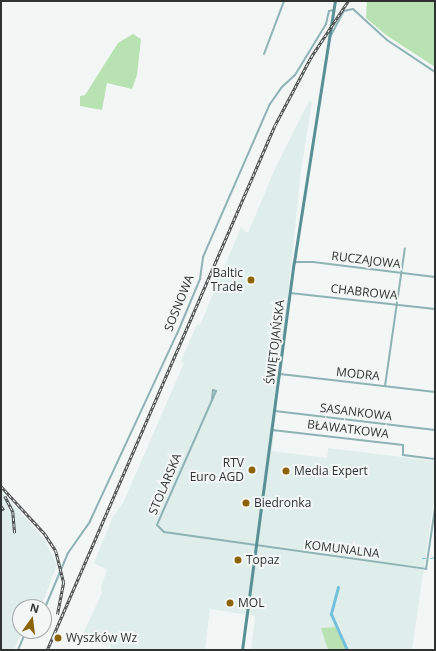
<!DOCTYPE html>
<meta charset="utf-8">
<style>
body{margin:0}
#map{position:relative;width:436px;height:651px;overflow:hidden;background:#f2f7f6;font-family:"Open Sans",sans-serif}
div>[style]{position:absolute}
.built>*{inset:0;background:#e0eeeb}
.green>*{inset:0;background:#b8e2b1}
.stream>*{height:1px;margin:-0.5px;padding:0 0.5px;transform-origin:0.5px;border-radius:0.5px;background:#73c0dc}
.canal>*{height:3px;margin:-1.5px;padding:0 1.5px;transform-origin:1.5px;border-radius:1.5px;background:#73c0dc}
.street>*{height:2px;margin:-1px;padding:0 1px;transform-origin:1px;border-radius:1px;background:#8eb2b5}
.secondary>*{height:3px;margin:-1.5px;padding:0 1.5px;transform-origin:1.5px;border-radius:1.5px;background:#599095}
.rail>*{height:2.5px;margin-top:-1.25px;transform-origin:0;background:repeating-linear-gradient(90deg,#f2f7f6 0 3px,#454747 0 6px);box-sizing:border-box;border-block:1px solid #454747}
.dots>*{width:11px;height:11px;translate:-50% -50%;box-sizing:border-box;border:2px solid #f2f7f6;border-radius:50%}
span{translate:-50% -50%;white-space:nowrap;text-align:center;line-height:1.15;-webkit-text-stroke:4px #f2f7f6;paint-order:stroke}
.street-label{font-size:12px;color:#303232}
.poi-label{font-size:12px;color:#303232}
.right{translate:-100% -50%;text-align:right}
.left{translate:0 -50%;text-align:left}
.frame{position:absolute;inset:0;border:2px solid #303232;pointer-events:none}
.north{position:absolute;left:12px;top:599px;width:40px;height:40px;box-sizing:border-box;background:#f2f7f6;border:1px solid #a4a8a8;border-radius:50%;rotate:14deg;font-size:11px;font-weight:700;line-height:16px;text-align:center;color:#303232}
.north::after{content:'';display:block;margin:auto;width:14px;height:18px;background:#8d6307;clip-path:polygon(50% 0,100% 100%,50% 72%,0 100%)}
</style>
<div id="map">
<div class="built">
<div style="clip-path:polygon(309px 101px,312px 102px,301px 171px,272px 451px,327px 458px,328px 448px,435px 461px,435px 493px,412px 650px,349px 650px,336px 627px,322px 628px,328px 650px,251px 650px,255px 616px,210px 609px,205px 650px,110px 650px,111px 645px,80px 640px,102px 593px,101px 587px,107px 570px,94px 563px,113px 516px,123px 503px,184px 363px,181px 361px,197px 324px,200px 325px,241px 227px,248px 233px,276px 166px)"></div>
<div style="clip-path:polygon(1px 491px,45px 540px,57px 565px,41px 607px,20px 607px,20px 631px,32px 631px,21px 634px,14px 650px,1px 650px)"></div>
</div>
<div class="green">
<div style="clip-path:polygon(367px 1px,435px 1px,435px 67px,386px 35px,366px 18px)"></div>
<div style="clip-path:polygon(133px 34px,141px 39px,137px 75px,132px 89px,107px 83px,102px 110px,80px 106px,80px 96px,85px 95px,118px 43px)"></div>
<div style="clip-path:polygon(336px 627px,349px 650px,328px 650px,321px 628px)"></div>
</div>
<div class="stream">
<div style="left:422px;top:558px;width:3px"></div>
<div style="left:430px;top:558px;width:5px;rotate:-11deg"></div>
</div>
<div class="canal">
<div style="left:338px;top:587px;width:28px;rotate:105deg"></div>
<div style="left:331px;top:614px;width:39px;rotate:66deg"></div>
</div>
<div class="street">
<div style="left:330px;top:37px;width:30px;rotate:-62deg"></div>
<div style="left:344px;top:11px;width:9px;rotate:-13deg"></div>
<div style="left:353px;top:9px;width:46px;rotate:42.4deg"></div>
<div style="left:387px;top:40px;width:58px;rotate:33.7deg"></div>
<div style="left:264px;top:54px;width:57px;rotate:-69.3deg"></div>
<div style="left:294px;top:262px;width:19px"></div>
<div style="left:313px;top:262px;width:123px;rotate:7deg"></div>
<div style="left:290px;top:293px;width:146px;rotate:6.3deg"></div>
<div style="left:280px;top:374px;width:156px;rotate:6.6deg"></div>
<div style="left:385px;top:386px;width:139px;rotate:-81.8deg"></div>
<div style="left:212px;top:399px;width:9px;rotate:-84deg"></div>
<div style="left:213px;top:390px;width:3px;rotate:18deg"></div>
<div style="left:216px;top:391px;width:146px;rotate:113.8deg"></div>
<div style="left:157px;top:525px;width:10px;rotate:45deg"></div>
<div style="left:164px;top:532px;width:265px;rotate:8deg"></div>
<div style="left:426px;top:569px;width:62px;rotate:-81.6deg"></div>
<div style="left:275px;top:411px;width:161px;rotate:6.8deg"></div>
<div style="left:272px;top:430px;width:132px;rotate:6.5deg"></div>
<div style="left:403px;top:445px;width:10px;rotate:90deg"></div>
<div style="left:403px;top:455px;width:32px;rotate:7deg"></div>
<div style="left:44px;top:610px;width:62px;rotate:-67.2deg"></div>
<div style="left:68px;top:553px;width:39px;rotate:-55deg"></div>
<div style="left:90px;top:521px;width:206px;rotate:-65.1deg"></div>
<div style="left:177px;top:334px;width:60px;rotate:-67.3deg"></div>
<div style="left:200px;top:279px;width:22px;rotate:-82deg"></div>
<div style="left:203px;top:257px;width:167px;rotate:-66.4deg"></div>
<div style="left:270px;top:104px;width:19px;rotate:-55deg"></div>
<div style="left:281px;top:88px;width:19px;rotate:-43deg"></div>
<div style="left:295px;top:75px;width:60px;rotate:-58.7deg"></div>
<div style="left:326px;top:24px;width:13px;rotate:-77deg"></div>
<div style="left:329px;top:11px;width:5px;rotate:-11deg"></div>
<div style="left:18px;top:650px;width:15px;rotate:-67deg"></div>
<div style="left:24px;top:636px;width:9px;rotate:13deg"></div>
<div style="left:33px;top:638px;width:8px;rotate:-67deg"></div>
<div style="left:70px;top:650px;width:3px"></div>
</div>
<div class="secondary">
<div style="left:242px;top:650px;width:391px;rotate:-82.4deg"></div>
<div style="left:294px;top:262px;width:264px;rotate:-81.1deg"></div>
</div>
<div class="rail">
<div style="left:1px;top:486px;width:65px;rotate:47.5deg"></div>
<div style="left:45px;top:534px;width:20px;rotate:57deg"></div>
<div style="left:56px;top:551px;width:32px;rotate:76deg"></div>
<div style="left:64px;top:582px;width:33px;rotate:101deg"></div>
<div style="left:5px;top:496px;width:18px;rotate:63deg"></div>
<div style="left:13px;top:512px;width:21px;rotate:85deg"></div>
<div style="left:1px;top:506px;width:5px;rotate:53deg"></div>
<div style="left:47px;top:650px;width:572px;rotate:-66.53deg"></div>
<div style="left:275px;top:125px;width:77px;rotate:-62.1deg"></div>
<div style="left:311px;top:57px;width:67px;rotate:-56.5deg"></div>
</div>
<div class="dots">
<div style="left:251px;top:280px;background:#8d6307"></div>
<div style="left:252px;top:470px;background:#8d6307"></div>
<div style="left:286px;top:471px;background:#8d6307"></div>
<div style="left:246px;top:503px;background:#8d6307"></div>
<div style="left:238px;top:560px;background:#8d6307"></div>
<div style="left:230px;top:603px;background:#8d6307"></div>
<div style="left:58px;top:638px;background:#8d6307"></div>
</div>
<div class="street-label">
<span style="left:366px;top:260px;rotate:7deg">RUCZAJOWA</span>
<span style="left:364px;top:292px;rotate:6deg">CHABROWA</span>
<span style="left:179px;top:303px;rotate:-68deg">SOSNOWA</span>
<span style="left:275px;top:342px;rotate:-83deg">ŚWIĘTOJAŃSKA</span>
<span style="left:358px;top:374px;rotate:6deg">MODRA</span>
<span style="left:356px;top:412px;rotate:7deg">SASANKOWA</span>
<span style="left:348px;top:429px;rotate:7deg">BŁAWATKOWA</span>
<span style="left:165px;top:484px;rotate:-67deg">STOLARSKA</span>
<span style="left:342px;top:549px;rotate:7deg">KOMUNALNA</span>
</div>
<div class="poi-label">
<span class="right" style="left:243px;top:280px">Baltic<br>Trade</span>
<span class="right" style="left:244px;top:470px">RTV<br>Euro AGD</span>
<span class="left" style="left:294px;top:471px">Media Expert</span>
<span class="left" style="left:254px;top:503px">Biedronka</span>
<span class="left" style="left:246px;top:560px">Topaz</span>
<span class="left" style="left:238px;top:603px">MOL</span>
<span class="left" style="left:66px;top:638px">Wyszków Wz</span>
</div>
<div class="frame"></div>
<div class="north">N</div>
</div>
